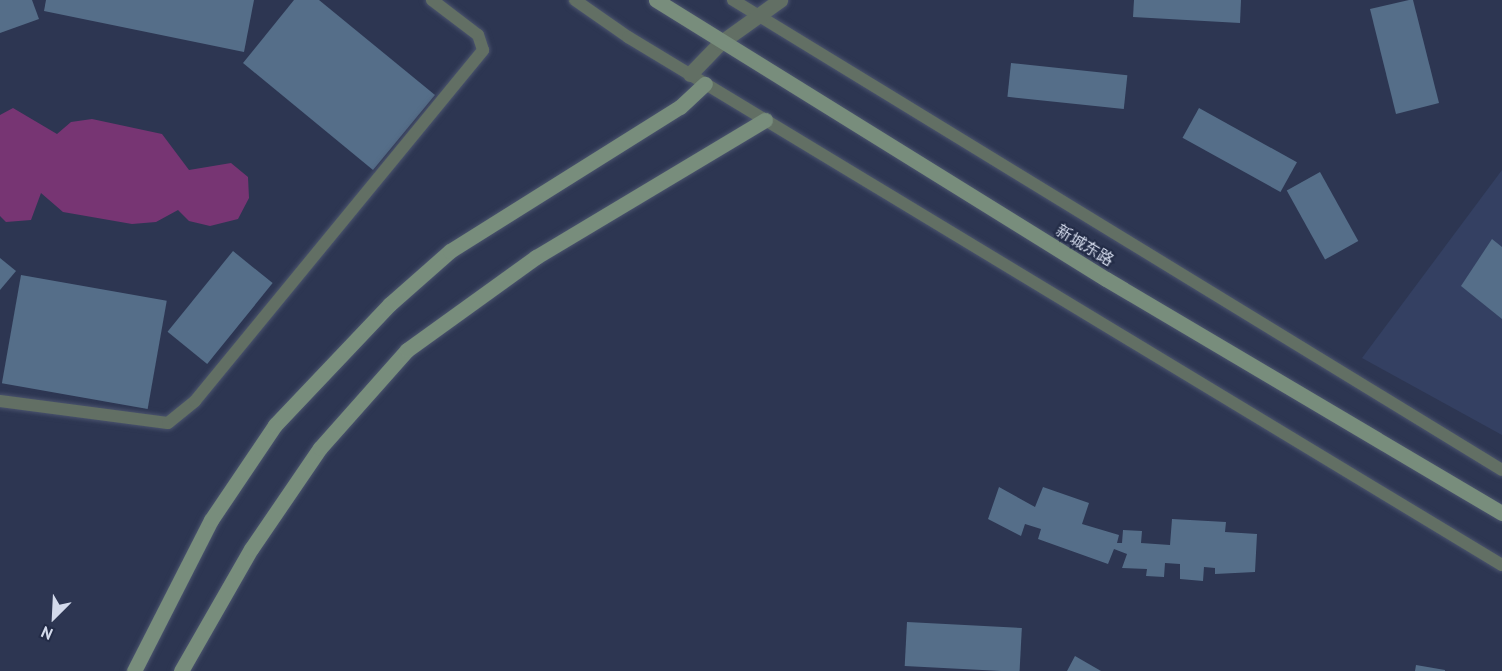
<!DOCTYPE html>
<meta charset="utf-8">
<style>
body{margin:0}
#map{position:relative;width:1502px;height:671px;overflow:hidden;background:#2d3652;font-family:"PT Sans","Noto Sans SC",sans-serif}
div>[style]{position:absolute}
.built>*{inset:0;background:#344062}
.water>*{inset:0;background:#773573}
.building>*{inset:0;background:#556e89;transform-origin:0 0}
.roads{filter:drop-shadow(0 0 2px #4b546e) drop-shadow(0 0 2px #4b546e)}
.service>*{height:12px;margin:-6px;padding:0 6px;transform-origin:6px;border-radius:6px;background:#626f64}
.minor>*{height:15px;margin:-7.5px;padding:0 7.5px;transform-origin:7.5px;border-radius:7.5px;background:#626f64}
.secondary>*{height:15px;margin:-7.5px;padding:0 7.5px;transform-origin:7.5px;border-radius:7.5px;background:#788d7c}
span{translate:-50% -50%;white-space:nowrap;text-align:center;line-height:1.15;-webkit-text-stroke:4.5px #232c47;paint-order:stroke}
.street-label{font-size:16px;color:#d3daeb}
.north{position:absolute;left:24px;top:587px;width:60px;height:60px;-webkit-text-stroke:4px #232c47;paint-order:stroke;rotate:204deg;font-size:16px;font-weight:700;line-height:24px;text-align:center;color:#d3daeb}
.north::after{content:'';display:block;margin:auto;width:21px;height:27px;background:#d3daeb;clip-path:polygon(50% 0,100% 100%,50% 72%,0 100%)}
</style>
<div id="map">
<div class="built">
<div style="clip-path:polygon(1502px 170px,1502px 435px,1362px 358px)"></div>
</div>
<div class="water">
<div style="clip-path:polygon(13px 108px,57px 134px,71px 122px,92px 119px,162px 134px,189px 170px,231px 163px,248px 177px,249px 198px,238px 219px,210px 226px,189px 221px,178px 210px,156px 222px,132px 224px,63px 212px,41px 193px,31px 220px,6px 222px,0 216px,0 115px)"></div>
</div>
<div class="building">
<div style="clip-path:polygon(0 0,32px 0,39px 19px,0 33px)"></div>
<div style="clip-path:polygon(46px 0,254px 0,244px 52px,44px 11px)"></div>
<div style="clip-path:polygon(294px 0,319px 0,435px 95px,373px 170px,243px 63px)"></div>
<div style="clip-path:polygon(1134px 0,1241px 0,1240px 23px,1133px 17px)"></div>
<div style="clip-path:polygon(1409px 0,1413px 0,1439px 103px,1396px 114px,1370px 9px)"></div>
<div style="left:1011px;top:63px;width:117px;height:34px;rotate:6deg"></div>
<div style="left:1199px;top:108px;width:112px;height:34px;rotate:29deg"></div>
<div style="left:1320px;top:172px;width:79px;height:38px;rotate:61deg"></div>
<div style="clip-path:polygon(1492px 239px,1502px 247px,1502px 319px,1461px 286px)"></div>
<div style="left:233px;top:251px;width:51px;height:104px;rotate:39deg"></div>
<div style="clip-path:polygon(0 258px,16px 271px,0 290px)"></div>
<div style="left:21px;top:275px;width:148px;height:110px;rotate:10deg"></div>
<div style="clip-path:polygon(999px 487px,1035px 507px,1043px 487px,1089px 503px,1082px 524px,1119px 535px,1117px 543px,1122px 543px,1123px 530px,1142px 531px,1141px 543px,1170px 545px,1172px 519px,1226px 522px,1225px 532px,1257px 534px,1255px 572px,1215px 574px,1215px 568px,1204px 567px,1203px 581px,1180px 579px,1180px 564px,1165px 563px,1164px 577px,1146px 576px,1147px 569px,1122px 568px,1127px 554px,1114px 549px,1108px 564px,1038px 539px,1041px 529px,1025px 524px,1021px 536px,988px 519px)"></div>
<div style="left:907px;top:622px;width:115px;height:44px;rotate:3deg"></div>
<div style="clip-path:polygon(1075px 656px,1101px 671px,1067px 671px)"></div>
<div style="clip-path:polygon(1416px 665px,1445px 670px,1445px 671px,1415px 671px)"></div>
</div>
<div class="roads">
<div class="service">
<div style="left:575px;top:0;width:65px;rotate:34.9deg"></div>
<div style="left:628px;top:37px;width:1021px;rotate:31.14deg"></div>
<div style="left:733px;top:0;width:901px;rotate:31.43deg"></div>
<div style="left:0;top:401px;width:169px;rotate:7.5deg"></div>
<div style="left:168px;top:423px;width:35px;rotate:-39deg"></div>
<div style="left:195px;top:401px;width:454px;rotate:-50.6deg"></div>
<div style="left:483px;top:50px;width:16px;rotate:-108deg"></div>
<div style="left:478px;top:35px;width:58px;rotate:-142.7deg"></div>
</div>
<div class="minor">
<div style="left:690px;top:74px;width:43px;rotate:-45.9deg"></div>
<div style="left:720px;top:43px;width:74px;rotate:-35.6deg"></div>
</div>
<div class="secondary">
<div style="left:656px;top:0;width:529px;rotate:31.8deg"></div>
<div style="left:1106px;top:279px;width:460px;rotate:30.6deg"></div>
<div style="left:134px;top:671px;width:169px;rotate:-63deg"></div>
<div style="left:211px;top:520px;width:115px;rotate:-56deg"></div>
<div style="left:275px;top:425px;width:167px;rotate:-46.5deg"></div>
<div style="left:390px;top:304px;width:80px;rotate:-41.5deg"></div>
<div style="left:450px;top:251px;width:271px;rotate:-32.1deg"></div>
<div style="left:680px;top:107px;width:34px;rotate:-43deg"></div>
<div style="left:181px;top:671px;width:141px;rotate:-60.2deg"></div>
<div style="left:251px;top:549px;width:122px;rotate:-55.7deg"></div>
<div style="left:320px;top:448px;width:131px;rotate:-48.4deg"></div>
<div style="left:407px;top:350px;width:159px;rotate:-35.8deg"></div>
<div style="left:536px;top:257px;width:267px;rotate:-30.9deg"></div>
</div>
</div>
<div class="street-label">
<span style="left:1085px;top:245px;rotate:31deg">新城东路</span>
</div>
<div class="north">N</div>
</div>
